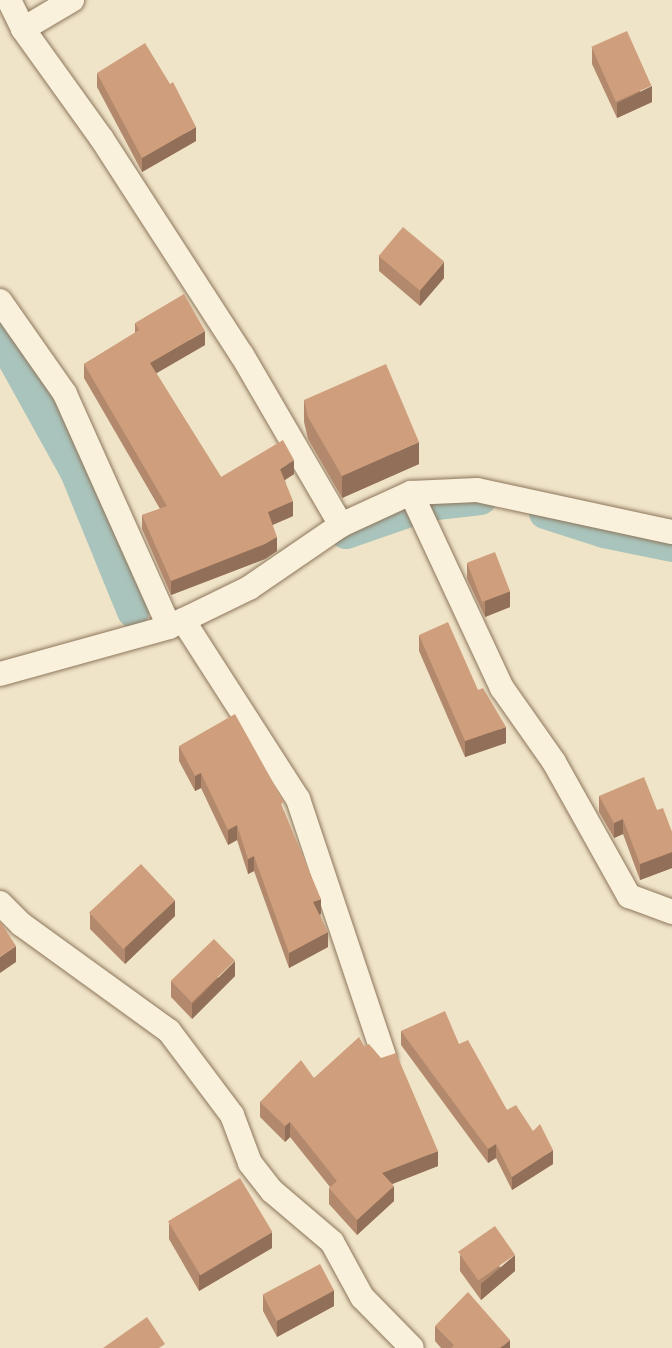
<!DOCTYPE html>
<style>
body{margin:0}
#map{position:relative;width:672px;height:1348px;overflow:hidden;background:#f0e4c8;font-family:"Source Serif 4",serif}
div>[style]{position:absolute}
.canal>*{height:32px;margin:-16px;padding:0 16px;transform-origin:16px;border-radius:16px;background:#a9c4bc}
.roads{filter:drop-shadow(0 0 2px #8d765c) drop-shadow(0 0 2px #8d765c)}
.street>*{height:24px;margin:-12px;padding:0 12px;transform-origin:12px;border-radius:12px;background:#faf1dc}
.wall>*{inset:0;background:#b2896c}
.shaded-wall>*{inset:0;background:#916f58}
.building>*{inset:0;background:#cf9f7d;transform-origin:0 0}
span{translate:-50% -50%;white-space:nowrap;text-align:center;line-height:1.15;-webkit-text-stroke:6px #f7eed8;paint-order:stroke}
</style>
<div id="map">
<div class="canal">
<div style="left:0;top:335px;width:157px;rotate:61deg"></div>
<div style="left:76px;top:472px;width:151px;rotate:67.8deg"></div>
<div style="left:428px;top:505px;width:53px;rotate:-6.5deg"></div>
<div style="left:545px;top:513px;width:62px;rotate:17.9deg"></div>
<div style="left:604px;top:532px;width:69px;rotate:11.6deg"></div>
<div style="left:346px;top:533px;width:65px;rotate:-19deg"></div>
</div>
<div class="roads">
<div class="street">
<div style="left:9px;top:0;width:32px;rotate:64deg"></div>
<div style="left:23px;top:29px;width:135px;rotate:54.3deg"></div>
<div style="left:102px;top:139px;width:257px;rotate:57.1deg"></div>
<div style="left:242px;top:355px;width:197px;rotate:59.8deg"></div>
<div style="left:23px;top:29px;width:57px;rotate:-30.6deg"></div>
<div style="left:0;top:301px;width:113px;rotate:55deg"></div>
<div style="left:65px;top:394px;width:255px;rotate:65.9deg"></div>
<div style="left:411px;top:493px;width:215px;rotate:65deg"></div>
<div style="left:502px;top:688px;width:90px;rotate:54.9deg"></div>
<div style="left:554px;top:762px;width:154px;rotate:60.8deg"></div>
<div style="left:629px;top:896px;width:46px;rotate:20.4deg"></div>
<div style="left:183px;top:620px;width:213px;rotate:57.3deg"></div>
<div style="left:298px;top:799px;width:274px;rotate:71.5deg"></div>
<div style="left:0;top:674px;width:175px;rotate:-15.5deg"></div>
<div style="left:169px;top:627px;width:89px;rotate:-26deg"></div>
<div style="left:249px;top:588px;width:112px;rotate:-34.4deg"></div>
<div style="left:341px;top:525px;width:77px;rotate:-24.6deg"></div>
<div style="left:411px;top:493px;width:66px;rotate:-2.6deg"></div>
<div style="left:477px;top:490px;width:199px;rotate:12.2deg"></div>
<div style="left:0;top:903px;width:30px;rotate:45deg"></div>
<div style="left:21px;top:924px;width:183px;rotate:35.9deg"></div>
<div style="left:169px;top:1031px;width:105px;rotate:53.1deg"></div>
<div style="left:232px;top:1115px;width:51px;rotate:69.4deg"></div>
<div style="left:250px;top:1163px;width:36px;rotate:52deg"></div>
<div style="left:272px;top:1191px;width:79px;rotate:40.4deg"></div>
<div style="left:332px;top:1242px;width:63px;rotate:61.4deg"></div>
<div style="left:362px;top:1297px;width:71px;rotate:45.6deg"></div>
</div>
</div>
<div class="wall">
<div style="clip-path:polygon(592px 48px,652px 102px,617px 118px,592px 64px)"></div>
<div style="clip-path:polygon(97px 73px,196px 141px,142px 172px,97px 87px)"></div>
<div style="clip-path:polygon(379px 256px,444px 278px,420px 306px,379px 271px)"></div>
<div style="clip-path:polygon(135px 323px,205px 345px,156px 373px,221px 477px,294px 474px,285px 480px,293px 516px,272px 525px,277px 551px,265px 559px,171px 595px,142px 529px,142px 515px,160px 509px,84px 378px,84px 364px,135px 333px)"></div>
<div style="clip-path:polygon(304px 400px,419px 464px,342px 498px,308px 439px,304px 422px)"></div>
<div style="clip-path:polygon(467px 563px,510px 607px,485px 617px,467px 579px)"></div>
<div style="clip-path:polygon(419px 635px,478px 690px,506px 743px,465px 757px,419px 651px)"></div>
<div style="clip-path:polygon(179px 746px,284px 811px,321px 914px,320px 914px,328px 947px,289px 968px,254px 871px,248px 874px,237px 840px,228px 845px,201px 788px,195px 791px,179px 761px)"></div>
<div style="clip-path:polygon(599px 796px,657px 810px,672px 832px,672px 868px,640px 880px,623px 834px,614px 838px,599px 812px)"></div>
<div style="clip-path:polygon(90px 913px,175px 916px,125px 964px,90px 929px)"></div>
<div style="clip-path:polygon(235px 976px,192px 1019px,171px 997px,171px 981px)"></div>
<div style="clip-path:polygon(401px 1031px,459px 1044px,507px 1110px,553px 1164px,512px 1190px,496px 1158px,488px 1163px,401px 1045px)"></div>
<div style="clip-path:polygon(364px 1046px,438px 1166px,392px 1184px,394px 1201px,357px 1235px,329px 1204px,329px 1188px,330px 1187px,290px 1137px,285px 1142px,260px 1117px,260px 1102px,314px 1078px)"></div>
<div style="clip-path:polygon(169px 1223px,272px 1248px,199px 1291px,169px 1239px)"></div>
<div style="clip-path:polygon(460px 1255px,515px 1271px,481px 1300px,460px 1271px)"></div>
<div style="clip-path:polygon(263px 1295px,334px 1306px,277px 1337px,263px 1311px)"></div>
<div style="clip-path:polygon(435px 1326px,510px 1348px,441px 1348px,435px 1341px)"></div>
</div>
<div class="shaded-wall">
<div style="clip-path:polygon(652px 86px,652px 102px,617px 118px,617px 103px)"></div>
<div style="clip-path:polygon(196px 127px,196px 141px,142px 172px,142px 158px)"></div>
<div style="clip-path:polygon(444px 262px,444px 278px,420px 306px,420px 290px)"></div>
<div style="clip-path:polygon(205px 331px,205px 345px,150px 377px,150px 363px)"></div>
<div style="clip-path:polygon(419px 442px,419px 464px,342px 498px,342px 476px)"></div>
<div style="clip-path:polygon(294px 460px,294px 474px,280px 483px,280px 469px)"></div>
<div style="clip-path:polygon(293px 501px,293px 516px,268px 527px,268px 512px)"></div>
<div style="clip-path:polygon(277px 537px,277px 551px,265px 559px,171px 595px,171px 581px)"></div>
<div style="clip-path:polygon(510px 591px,510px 607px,485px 617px,485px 601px)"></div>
<div style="clip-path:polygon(506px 727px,506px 743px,465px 757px,465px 741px)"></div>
<div style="clip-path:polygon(201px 773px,201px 788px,195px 791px,195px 776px)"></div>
<div style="clip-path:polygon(623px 819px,623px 834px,614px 838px,614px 823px)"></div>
<div style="clip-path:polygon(237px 825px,237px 840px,228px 845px,228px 830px)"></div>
<div style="clip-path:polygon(672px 852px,672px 868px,640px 880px,640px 864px)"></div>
<div style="clip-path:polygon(254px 856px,254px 871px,248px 874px,248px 859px)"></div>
<div style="clip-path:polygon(321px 899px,321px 914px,313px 917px,313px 902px)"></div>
<div style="clip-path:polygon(175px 900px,175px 916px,125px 964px,125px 948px)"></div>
<div style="clip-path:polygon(328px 932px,328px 947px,289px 968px,289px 953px)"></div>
<div style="clip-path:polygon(16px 946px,16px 962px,0 973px,0 957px)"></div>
<div style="clip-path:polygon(235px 961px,235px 976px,192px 1019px,192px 1004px)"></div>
<div style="clip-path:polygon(290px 1122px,290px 1137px,285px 1142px,285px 1126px)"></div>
<div style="clip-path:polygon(496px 1144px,496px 1158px,488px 1163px,488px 1149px)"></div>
<div style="clip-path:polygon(553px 1150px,553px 1164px,512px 1190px,512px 1177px)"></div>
<div style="clip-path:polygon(438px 1151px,438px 1166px,382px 1188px,382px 1173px)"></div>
<div style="clip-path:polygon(394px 1186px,394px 1201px,357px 1235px,357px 1220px)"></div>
<div style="clip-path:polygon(272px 1232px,272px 1248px,199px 1291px,199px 1275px)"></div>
<div style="clip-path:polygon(515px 1255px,515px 1271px,481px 1300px,481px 1284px)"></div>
<div style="clip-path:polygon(334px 1290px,334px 1306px,277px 1337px,277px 1321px)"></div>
<div style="clip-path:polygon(510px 1340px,510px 1348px,500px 1348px)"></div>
</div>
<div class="building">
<div style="left:627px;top:31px;width:60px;height:39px;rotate:66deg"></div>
<div style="clip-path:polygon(145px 43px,170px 84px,173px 82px,196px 127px,142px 158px,97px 73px)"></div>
<div style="left:403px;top:227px;width:54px;height:38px;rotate:40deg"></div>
<div style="clip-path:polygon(184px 294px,205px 331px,150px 363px,221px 477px,283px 440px,294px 460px,280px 469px,293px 501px,268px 512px,277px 537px,265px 544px,171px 581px,142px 515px,167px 506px,84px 364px,139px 330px,135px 323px)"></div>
<div style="clip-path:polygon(386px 364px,419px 442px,342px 476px,308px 417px,304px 400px)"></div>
<div style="left:495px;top:552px;width:42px;height:30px;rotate:69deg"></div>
<div style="clip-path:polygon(448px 622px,478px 690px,483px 688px,506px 727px,465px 741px,419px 635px)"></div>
<div style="clip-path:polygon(235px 714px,284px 802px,281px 804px,321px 899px,313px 902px,328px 932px,289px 953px,254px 856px,248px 859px,237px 825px,228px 830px,201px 773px,195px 776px,179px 746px)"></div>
<div style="clip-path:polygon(644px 777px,657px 810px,663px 808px,672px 832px,672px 852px,640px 864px,623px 819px,614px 823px,599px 796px)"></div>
<div style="left:141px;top:864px;width:50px;height:71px;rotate:47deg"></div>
<div style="clip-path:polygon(0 921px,16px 946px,0 957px)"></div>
<div style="left:214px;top:939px;width:30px;height:60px;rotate:46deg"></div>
<div style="clip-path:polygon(445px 1011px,459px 1044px,468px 1040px,507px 1110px,516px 1105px,533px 1131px,540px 1124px,553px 1150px,512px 1177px,496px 1144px,488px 1149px,401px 1031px)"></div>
<div style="clip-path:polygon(359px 1037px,364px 1046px,369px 1044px,381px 1058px,396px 1053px,438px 1151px,382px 1173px,394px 1186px,357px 1220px,329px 1188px,337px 1181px,290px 1122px,285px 1126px,260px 1102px,301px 1060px,314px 1078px)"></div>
<div style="left:240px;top:1178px;width:63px;height:84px;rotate:59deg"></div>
<div style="left:495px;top:1226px;width:35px;height:45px;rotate:55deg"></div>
<div style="left:320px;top:1264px;width:30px;height:65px;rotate:62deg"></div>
<div style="clip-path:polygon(468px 1292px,510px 1340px,500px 1348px,451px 1348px,454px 1345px,435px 1326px)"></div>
<div style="clip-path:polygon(147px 1317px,165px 1344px,159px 1348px,103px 1348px)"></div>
</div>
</div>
